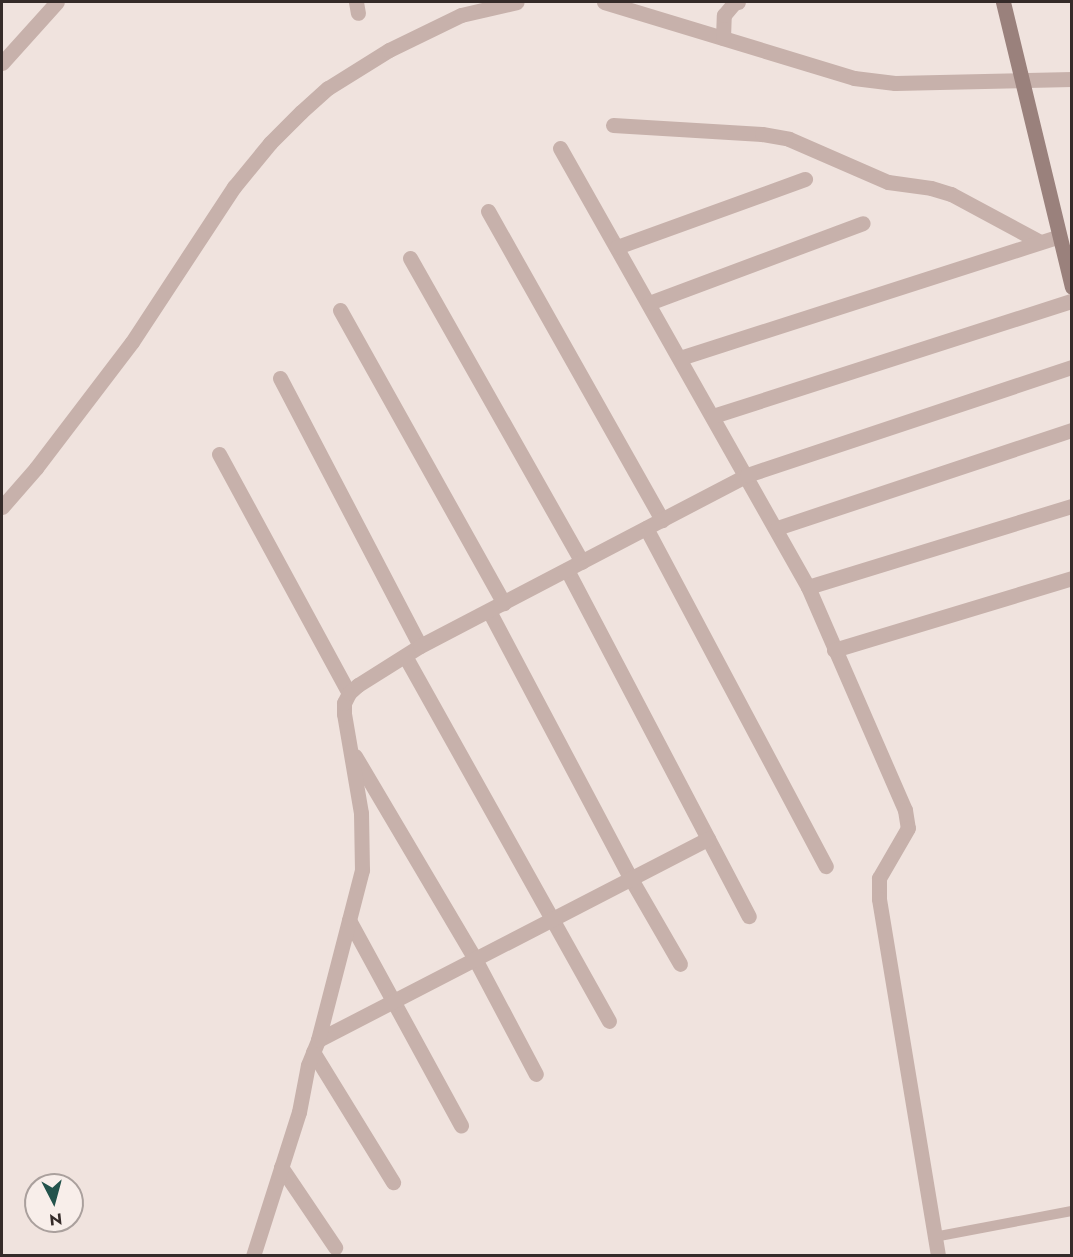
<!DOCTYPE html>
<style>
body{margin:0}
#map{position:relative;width:1073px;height:1257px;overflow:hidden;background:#f0e3de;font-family:Jost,sans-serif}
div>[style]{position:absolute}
.lane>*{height:10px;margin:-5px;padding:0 5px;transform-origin:5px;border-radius:5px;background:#c7b1ab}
.street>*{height:15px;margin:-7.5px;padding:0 7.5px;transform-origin:7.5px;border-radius:7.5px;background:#c7b1ab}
.secondary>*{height:15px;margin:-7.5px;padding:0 7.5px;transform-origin:7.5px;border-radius:7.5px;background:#9a817c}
span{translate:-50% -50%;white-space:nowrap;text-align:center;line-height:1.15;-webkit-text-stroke:6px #f8eeea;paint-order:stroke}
.frame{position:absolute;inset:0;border:3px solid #352b29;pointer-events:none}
.north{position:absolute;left:24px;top:1173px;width:60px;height:60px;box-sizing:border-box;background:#f8eeea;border:2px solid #aaa09d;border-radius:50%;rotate:174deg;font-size:16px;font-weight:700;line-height:24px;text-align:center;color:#352b29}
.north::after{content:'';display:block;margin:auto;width:21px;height:27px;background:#23534c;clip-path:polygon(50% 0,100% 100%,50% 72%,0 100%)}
</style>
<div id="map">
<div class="lane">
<div style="left:934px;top:1237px;width:140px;rotate:-10.7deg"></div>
</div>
<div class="street">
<div style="left:356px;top:2px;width:11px;rotate:80deg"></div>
<div style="left:604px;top:2px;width:261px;rotate:16.9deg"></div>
<div style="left:854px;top:78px;width:41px;rotate:7deg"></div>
<div style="left:895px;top:83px;width:177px;rotate:-1.3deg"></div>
<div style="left:723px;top:38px;width:23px;rotate:-88deg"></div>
<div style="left:724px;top:15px;width:16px;rotate:-50deg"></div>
<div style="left:734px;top:3px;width:4px;rotate:-14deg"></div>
<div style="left:2px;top:63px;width:82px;rotate:-48deg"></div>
<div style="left:613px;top:125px;width:149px;rotate:3.5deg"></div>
<div style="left:762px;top:134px;width:27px;rotate:10deg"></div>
<div style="left:789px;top:139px;width:108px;rotate:23.5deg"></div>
<div style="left:888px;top:182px;width:43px;rotate:7.9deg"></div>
<div style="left:931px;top:188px;width:21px;rotate:17deg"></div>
<div style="left:951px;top:194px;width:101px;rotate:28.3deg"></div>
<div style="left:560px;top:148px;width:504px;rotate:60.54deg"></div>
<div style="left:808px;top:587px;width:243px;rotate:66.5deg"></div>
<div style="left:905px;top:810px;width:18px;rotate:81deg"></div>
<div style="left:908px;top:828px;width:58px;rotate:120.1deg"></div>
<div style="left:879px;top:878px;width:21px;rotate:90deg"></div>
<div style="left:879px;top:899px;width:362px;rotate:80.6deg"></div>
<div style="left:488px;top:211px;width:355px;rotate:60.6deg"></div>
<div style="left:617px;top:247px;width:200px;rotate:-19.9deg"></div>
<div style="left:410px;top:258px;width:349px;rotate:60.5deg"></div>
<div style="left:649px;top:303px;width:228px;rotate:-20.5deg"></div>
<div style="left:340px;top:310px;width:336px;rotate:60.8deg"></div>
<div style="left:680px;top:358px;width:398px;rotate:-17.8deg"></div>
<div style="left:280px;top:378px;width:302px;rotate:62.4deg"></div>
<div style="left:713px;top:416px;width:377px;rotate:-17.8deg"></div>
<div style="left:219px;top:454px;width:272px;rotate:61.5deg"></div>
<div style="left:2px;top:507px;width:52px;rotate:-48.9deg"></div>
<div style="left:36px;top:468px;width:158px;rotate:-52.7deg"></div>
<div style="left:132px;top:342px;width:186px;rotate:-56.7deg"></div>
<div style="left:234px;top:187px;width:57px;rotate:-50.7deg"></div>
<div style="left:270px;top:143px;width:44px;rotate:-45deg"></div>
<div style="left:301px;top:112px;width:36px;rotate:-42deg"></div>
<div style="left:328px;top:88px;width:72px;rotate:-31.9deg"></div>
<div style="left:389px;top:50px;width:80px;rotate:-25.9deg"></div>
<div style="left:461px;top:15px;width:57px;rotate:-13.1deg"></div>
<div style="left:646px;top:528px;width:383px;rotate:62deg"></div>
<div style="left:777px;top:528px;width:311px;rotate:-18.4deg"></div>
<div style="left:567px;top:570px;width:391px;rotate:62.3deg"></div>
<div style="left:808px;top:587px;width:276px;rotate:-17.1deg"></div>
<div style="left:489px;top:611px;width:303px;rotate:62.1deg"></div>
<div style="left:631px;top:879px;width:98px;rotate:60deg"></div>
<div style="left:834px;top:650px;width:249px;rotate:-16.8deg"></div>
<div style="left:405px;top:656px;width:418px;rotate:60.8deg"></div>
<div style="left:355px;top:756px;width:236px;rotate:59.4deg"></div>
<div style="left:475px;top:959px;width:130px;rotate:62.1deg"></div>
<div style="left:349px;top:920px;width:234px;rotate:61.4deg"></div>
<div style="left:318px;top:1040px;width:439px;rotate:-27.3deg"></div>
<div style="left:313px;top:1052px;width:153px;rotate:58.4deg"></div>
<div style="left:281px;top:1167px;width:97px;rotate:56deg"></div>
<div style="left:253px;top:1256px;width:151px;rotate:-72.3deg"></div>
<div style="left:299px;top:1112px;width:48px;rotate:-79.2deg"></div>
<div style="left:308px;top:1065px;width:27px;rotate:-68deg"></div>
<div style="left:318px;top:1040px;width:176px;rotate:-75.5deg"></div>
<div style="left:362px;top:870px;width:57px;rotate:-91deg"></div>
<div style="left:361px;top:813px;width:100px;rotate:-99.7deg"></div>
<div style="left:344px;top:714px;width:11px;rotate:-90deg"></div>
<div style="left:344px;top:703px;width:11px;rotate:-63deg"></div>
<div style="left:349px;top:693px;width:12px;rotate:-42deg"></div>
<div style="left:358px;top:685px;width:73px;rotate:-32.2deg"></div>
<div style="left:420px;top:646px;width:369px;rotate:-27.6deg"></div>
<div style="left:747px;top:475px;width:342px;rotate:-18.4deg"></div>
</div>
<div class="secondary">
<div style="left:1003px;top:2px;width:293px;rotate:76.4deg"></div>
</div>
<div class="frame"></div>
<div class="north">N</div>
</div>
